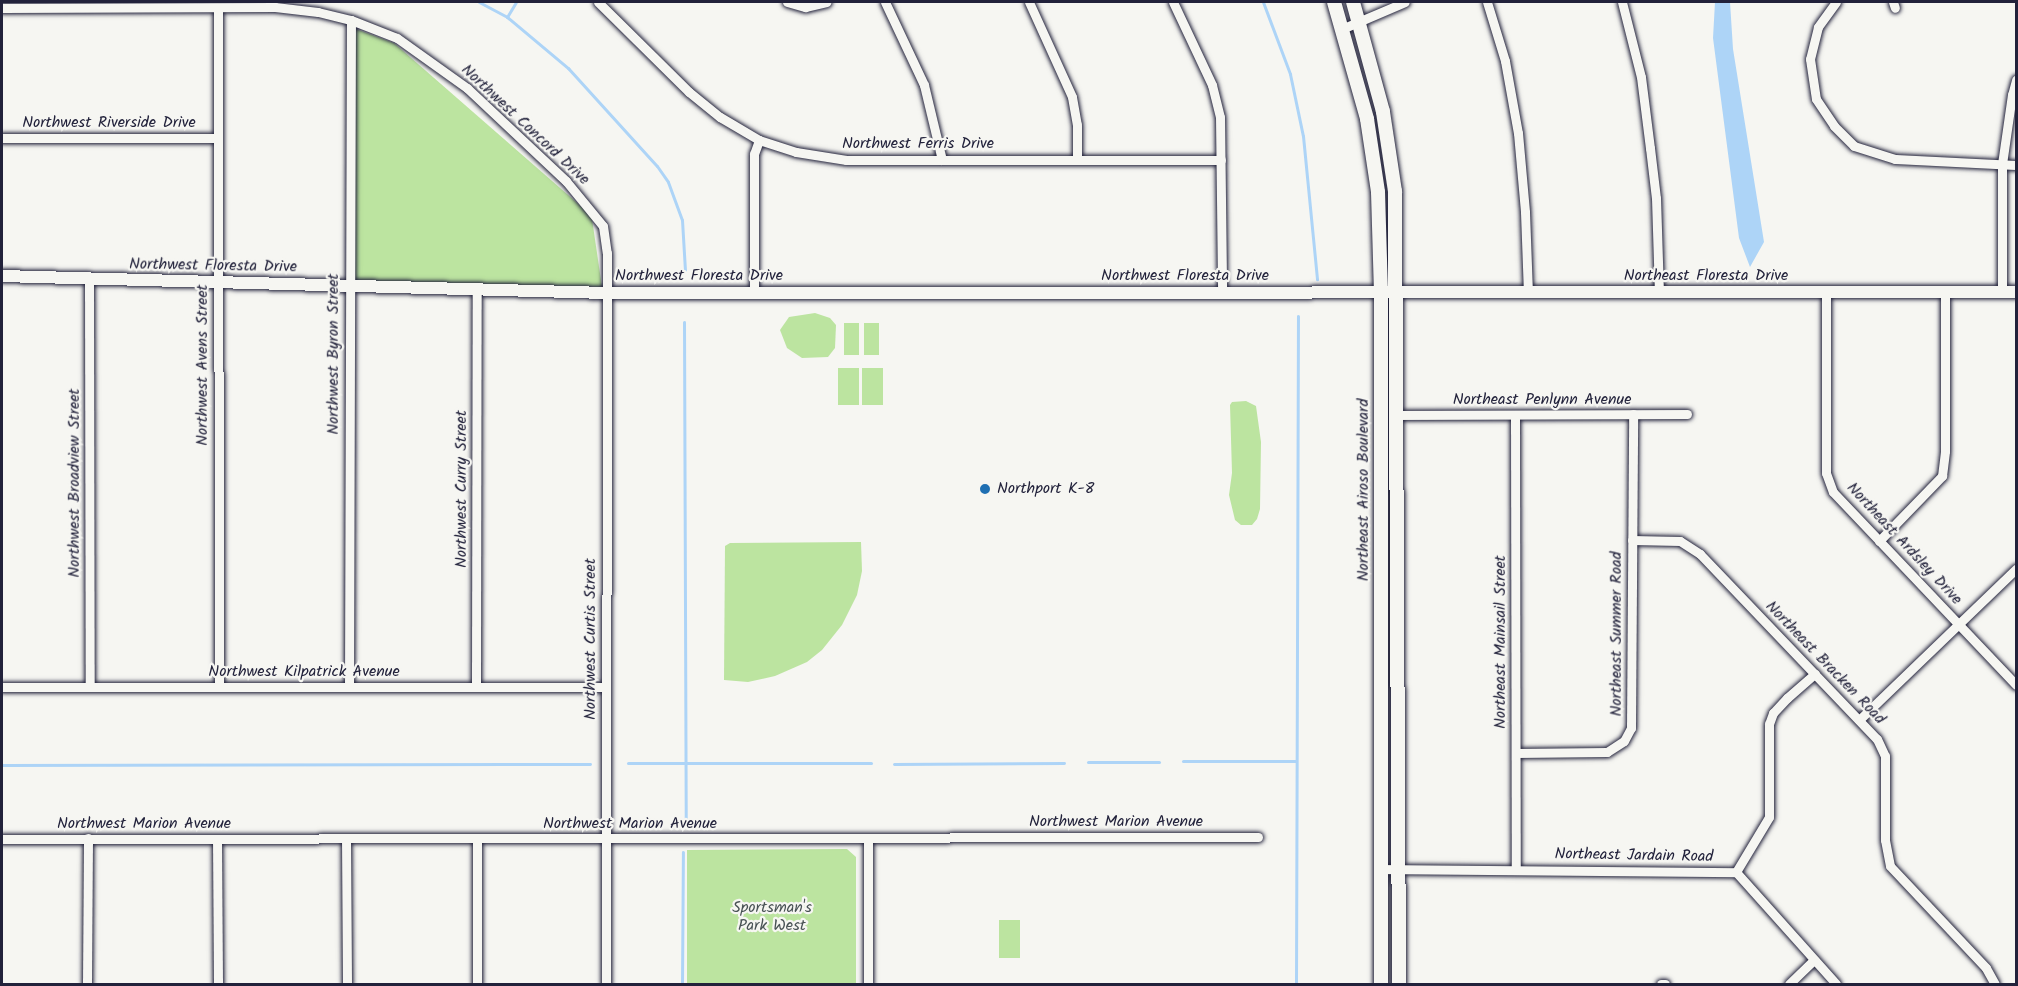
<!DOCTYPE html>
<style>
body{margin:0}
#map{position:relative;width:2018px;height:986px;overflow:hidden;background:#f6f6f2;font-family:Kalam,sans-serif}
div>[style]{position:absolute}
.green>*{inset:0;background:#bce4a0;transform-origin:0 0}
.water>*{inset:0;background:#add4f7}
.stream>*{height:3px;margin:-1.5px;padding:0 1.5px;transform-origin:1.5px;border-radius:1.5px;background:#add4f7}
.roads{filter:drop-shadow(0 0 2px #22223b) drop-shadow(0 0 2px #22223b)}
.minor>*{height:9px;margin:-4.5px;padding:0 4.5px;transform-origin:4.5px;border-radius:4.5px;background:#f6f6f2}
.tertiary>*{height:12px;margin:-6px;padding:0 6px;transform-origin:6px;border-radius:6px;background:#f6f6f2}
.secondary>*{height:14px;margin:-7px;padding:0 7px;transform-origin:7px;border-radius:7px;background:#f6f6f2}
.dots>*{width:16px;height:16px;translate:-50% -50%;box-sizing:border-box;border:3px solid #f6f6f2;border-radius:50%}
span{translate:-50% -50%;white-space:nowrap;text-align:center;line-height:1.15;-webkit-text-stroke:4.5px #f6f6f2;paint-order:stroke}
.street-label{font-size:16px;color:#22223b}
.poi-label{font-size:16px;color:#22223b}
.left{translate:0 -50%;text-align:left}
.park-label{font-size:16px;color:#485254}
.frame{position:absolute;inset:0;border:3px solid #22223b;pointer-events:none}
</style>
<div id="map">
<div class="green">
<div style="clip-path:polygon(356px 29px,394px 43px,583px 208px,592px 219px,602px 287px,354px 281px)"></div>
<div style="clip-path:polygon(815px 313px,830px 318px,836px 325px,835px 348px,828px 357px,802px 358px,787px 348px,780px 330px,789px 317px)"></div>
<div style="left:844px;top:323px;width:15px;height:32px"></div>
<div style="left:864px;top:323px;width:15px;height:32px"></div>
<div style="left:838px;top:368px;width:21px;height:37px"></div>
<div style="left:862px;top:368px;width:21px;height:37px"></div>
<div style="clip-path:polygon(1246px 401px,1256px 406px,1261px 442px,1260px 509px,1257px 519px,1252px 525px,1241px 525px,1235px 520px,1229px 495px,1232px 473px,1230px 405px,1232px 402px)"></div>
<div style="clip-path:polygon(861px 542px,862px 571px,857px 595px,842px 625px,822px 650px,807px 662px,775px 676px,748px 682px,724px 680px,725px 546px,730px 543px)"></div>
<div style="clip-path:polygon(847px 849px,856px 857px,856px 984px,687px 984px,687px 850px)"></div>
<div style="left:999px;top:920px;width:21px;height:38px"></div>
</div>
<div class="water">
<div style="clip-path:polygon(1715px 2px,1730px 2px,1733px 49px,1764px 242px,1750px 267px,1739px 238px,1713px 38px)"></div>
</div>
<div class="stream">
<div style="left:479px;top:2px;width:32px;rotate:28deg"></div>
<div style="left:507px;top:17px;width:80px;rotate:39.9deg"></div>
<div style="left:568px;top:68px;width:132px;rotate:47.8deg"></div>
<div style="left:657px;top:166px;width:19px;rotate:55deg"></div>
<div style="left:668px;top:182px;width:40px;rotate:69.8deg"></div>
<div style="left:682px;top:220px;width:50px;rotate:86.6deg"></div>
<div style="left:1263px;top:2px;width:77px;rotate:69.4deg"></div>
<div style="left:1290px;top:74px;width:63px;rotate:78.2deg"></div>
<div style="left:1303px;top:136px;width:144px;rotate:84.4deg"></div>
<div style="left:507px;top:17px;width:17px;rotate:-59deg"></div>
<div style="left:684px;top:322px;width:498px;rotate:89.8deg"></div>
<div style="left:1183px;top:761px;width:113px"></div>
<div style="left:1088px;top:762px;width:71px"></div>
<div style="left:628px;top:763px;width:243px"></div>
<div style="left:894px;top:764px;width:170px;rotate:-0.3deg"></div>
<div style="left:2px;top:765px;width:588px;rotate:-0.1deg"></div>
<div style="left:682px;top:984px;width:132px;rotate:-89.6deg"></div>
<div style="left:1296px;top:984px;width:668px;rotate:-89.83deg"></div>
</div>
<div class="roads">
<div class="minor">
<div style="left:598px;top:2px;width:128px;rotate:44.7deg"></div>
<div style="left:689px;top:92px;width:40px;rotate:39deg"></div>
<div style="left:720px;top:117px;width:45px;rotate:30.5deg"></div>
<div style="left:759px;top:140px;width:39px;rotate:18deg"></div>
<div style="left:796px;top:152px;width:51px;rotate:9.1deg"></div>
<div style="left:846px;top:160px;width:375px"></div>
<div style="left:787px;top:2px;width:19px;rotate:16deg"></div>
<div style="left:805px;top:7px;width:22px;rotate:-13deg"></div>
<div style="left:885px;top:2px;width:92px;rotate:64.8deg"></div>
<div style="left:924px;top:85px;width:77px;rotate:76.5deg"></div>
<div style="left:1029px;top:2px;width:104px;rotate:65.6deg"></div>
<div style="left:1072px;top:97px;width:28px;rotate:80deg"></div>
<div style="left:1077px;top:125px;width:34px;rotate:90deg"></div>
<div style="left:1173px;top:2px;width:92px;rotate:64.8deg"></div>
<div style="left:1212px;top:85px;width:33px;rotate:76deg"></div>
<div style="left:1220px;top:117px;width:176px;rotate:89.3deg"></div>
<div style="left:1487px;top:2px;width:62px;rotate:73deg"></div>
<div style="left:1505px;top:61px;width:73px;rotate:79.8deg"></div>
<div style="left:1518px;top:133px;width:79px;rotate:84.9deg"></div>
<div style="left:1525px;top:212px;width:81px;rotate:87.9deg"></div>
<div style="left:1622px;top:2px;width:77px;rotate:75.8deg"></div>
<div style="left:1641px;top:77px;width:72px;rotate:82.8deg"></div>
<div style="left:1650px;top:148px;width:50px;rotate:83.2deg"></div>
<div style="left:1656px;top:198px;width:95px;rotate:88.2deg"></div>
<div style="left:1836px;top:2px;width:31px;rotate:126deg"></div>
<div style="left:1818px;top:27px;width:33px;rotate:104deg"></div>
<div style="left:1810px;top:59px;width:40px;rotate:81.5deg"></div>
<div style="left:1816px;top:99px;width:32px;rotate:56deg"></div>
<div style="left:1834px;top:126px;width:28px;rotate:45deg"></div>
<div style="left:1854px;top:146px;width:43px;rotate:17.6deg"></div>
<div style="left:1895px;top:159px;width:121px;rotate:2.8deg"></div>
<div style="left:1893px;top:2px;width:6px;rotate:72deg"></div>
<div style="left:2px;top:8px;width:273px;rotate:-0.2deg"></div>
<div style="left:275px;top:7px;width:43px;rotate:6.6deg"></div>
<div style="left:318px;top:12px;width:34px;rotate:14deg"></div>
<div style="left:351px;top:20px;width:49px;rotate:21.4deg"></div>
<div style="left:397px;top:38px;width:86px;rotate:35.5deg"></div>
<div style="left:467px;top:88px;width:136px;rotate:43.2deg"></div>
<div style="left:566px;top:181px;width:58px;rotate:50.6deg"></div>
<div style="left:603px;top:226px;width:27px;rotate:82deg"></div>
<div style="left:607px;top:253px;width:731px;rotate:90.08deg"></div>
<div style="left:218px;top:8px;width:678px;rotate:89.92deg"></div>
<div style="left:1344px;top:28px;width:66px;rotate:-23.1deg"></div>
<div style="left:2px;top:138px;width:215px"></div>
<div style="left:89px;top:281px;width:405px;rotate:89.9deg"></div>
<div style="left:754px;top:292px;width:138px;rotate:-90deg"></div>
<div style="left:754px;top:154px;width:15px;rotate:-70deg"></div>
<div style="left:1826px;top:292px;width:181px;rotate:90deg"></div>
<div style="left:1826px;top:473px;width:20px;rotate:70deg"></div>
<div style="left:1833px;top:492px;width:266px;rotate:46.5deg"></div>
<div style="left:2002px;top:292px;width:128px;rotate:-90deg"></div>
<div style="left:2002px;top:164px;width:70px;rotate:-81.8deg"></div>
<div style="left:2012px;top:95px;width:16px;rotate:-75deg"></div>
<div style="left:1398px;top:415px;width:289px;rotate:-0.2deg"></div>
<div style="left:1515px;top:416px;width:453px;rotate:89.9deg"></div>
<div style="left:1632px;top:540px;width:48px;rotate:1.2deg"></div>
<div style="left:1680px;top:541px;width:24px;rotate:33deg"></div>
<div style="left:1700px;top:554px;width:256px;rotate:46.3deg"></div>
<div style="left:1877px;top:739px;width:19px;rotate:65deg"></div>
<div style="left:1885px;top:756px;width:84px;rotate:90deg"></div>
<div style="left:1885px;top:840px;width:26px;rotate:79deg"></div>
<div style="left:1890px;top:866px;width:140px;rotate:46.7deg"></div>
<div style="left:1986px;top:968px;width:18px;rotate:61deg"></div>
<div style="left:1879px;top:541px;width:91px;rotate:-45.9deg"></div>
<div style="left:1942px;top:476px;width:25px;rotate:-83deg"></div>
<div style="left:1945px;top:451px;width:158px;rotate:-90deg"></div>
<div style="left:2px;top:687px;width:604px"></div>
<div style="left:349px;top:687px;width:667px;rotate:-89.83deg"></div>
<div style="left:476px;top:687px;width:396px;rotate:-89.9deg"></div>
<div style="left:1859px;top:720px;width:218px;rotate:-43.9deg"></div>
<div style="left:1516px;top:753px;width:91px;rotate:-0.6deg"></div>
<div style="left:1607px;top:752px;width:20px;rotate:-33deg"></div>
<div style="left:1624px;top:741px;width:15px;rotate:-62deg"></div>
<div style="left:1631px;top:728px;width:314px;rotate:-89.6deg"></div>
<div style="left:346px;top:838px;width:146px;rotate:89.6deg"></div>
<div style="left:868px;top:838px;width:146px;rotate:90deg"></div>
<div style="left:2px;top:839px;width:1256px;rotate:-0.09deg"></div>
<div style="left:217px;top:839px;width:145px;rotate:89.6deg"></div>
<div style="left:1380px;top:869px;width:356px;rotate:0.5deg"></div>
<div style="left:1736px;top:872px;width:150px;rotate:48.2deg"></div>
<div style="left:1736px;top:872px;width:64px;rotate:-59deg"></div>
<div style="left:1769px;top:817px;width:93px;rotate:-90deg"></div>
<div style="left:1769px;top:724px;width:12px;rotate:-70deg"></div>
<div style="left:1773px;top:713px;width:21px;rotate:-47deg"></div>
<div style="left:1787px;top:698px;width:37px;rotate:-41deg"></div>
<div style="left:87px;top:984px;width:146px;rotate:-89.6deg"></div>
<div style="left:477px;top:984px;width:145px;rotate:-90deg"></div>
<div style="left:1661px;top:984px;width:4px"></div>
<div style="left:1789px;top:984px;width:33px;rotate:-44deg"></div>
</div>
<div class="tertiary">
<div style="left:2px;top:276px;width:605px;rotate:1.61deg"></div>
<div style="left:607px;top:293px;width:1409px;rotate:-0.04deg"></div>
</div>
<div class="secondary">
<div style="left:1334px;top:2px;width:122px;rotate:74.2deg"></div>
<div style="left:1367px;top:119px;width:74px;rotate:81.4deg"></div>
<div style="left:1378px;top:192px;width:99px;rotate:88.3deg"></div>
<div style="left:1381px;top:291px;width:693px;rotate:90deg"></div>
<div style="left:1353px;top:2px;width:114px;rotate:74.7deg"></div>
<div style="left:1383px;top:112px;width:80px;rotate:81.4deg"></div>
<div style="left:1395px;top:191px;width:793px;rotate:89.71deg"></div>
</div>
</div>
<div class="dots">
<div style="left:985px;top:489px;background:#1f6fb2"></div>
</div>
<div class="street-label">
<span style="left:109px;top:123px">Northwest Riverside Drive</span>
<span style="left:525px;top:125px;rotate:43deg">Northwest Concord Drive</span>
<span style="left:918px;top:144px">Northwest Ferris Drive</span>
<span style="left:213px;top:266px;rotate:1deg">Northwest Floresta Drive</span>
<span style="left:699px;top:276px">Northwest Floresta Drive</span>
<span style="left:1185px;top:276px">Northwest Floresta Drive</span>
<span style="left:1706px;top:276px">Northeast Floresta Drive</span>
<span style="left:334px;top:354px;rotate:-90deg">Northwest Byron Street</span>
<span style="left:203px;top:365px;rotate:-90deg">Northwest Avens Street</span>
<span style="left:1542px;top:400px">Northeast Penlynn Avenue</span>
<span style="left:75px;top:483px;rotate:-90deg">Northwest Broadview Street</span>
<span style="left:462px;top:489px;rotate:-90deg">Northwest Curry Street</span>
<span style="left:1364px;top:490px;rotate:-90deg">Northeast Airoso Boulevard</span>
<span style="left:1904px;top:544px;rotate:47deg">Northeast Ardsley Drive</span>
<span style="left:1617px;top:634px;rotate:-90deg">Northeast Summer Road</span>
<span style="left:591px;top:639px;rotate:-90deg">Northwest Curtis Street</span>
<span style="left:1501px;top:642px;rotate:-90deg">Northeast Mainsail Street</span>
<span style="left:1825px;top:663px;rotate:46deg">Northeast Bracken Road</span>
<span style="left:304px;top:672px">Northwest Kilpatrick Avenue</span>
<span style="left:1116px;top:822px">Northwest Marion Avenue</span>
<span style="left:144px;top:824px">Northwest Marion Avenue</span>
<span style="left:630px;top:824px">Northwest Marion Avenue</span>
<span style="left:1634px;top:856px;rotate:1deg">Northeast Jardain Road</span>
</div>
<div class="poi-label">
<span class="left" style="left:997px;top:489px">Northport K-8</span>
</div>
<div class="park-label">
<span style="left:772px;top:917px">Sportsman's<br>Park West</span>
</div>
<div class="frame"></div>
</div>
